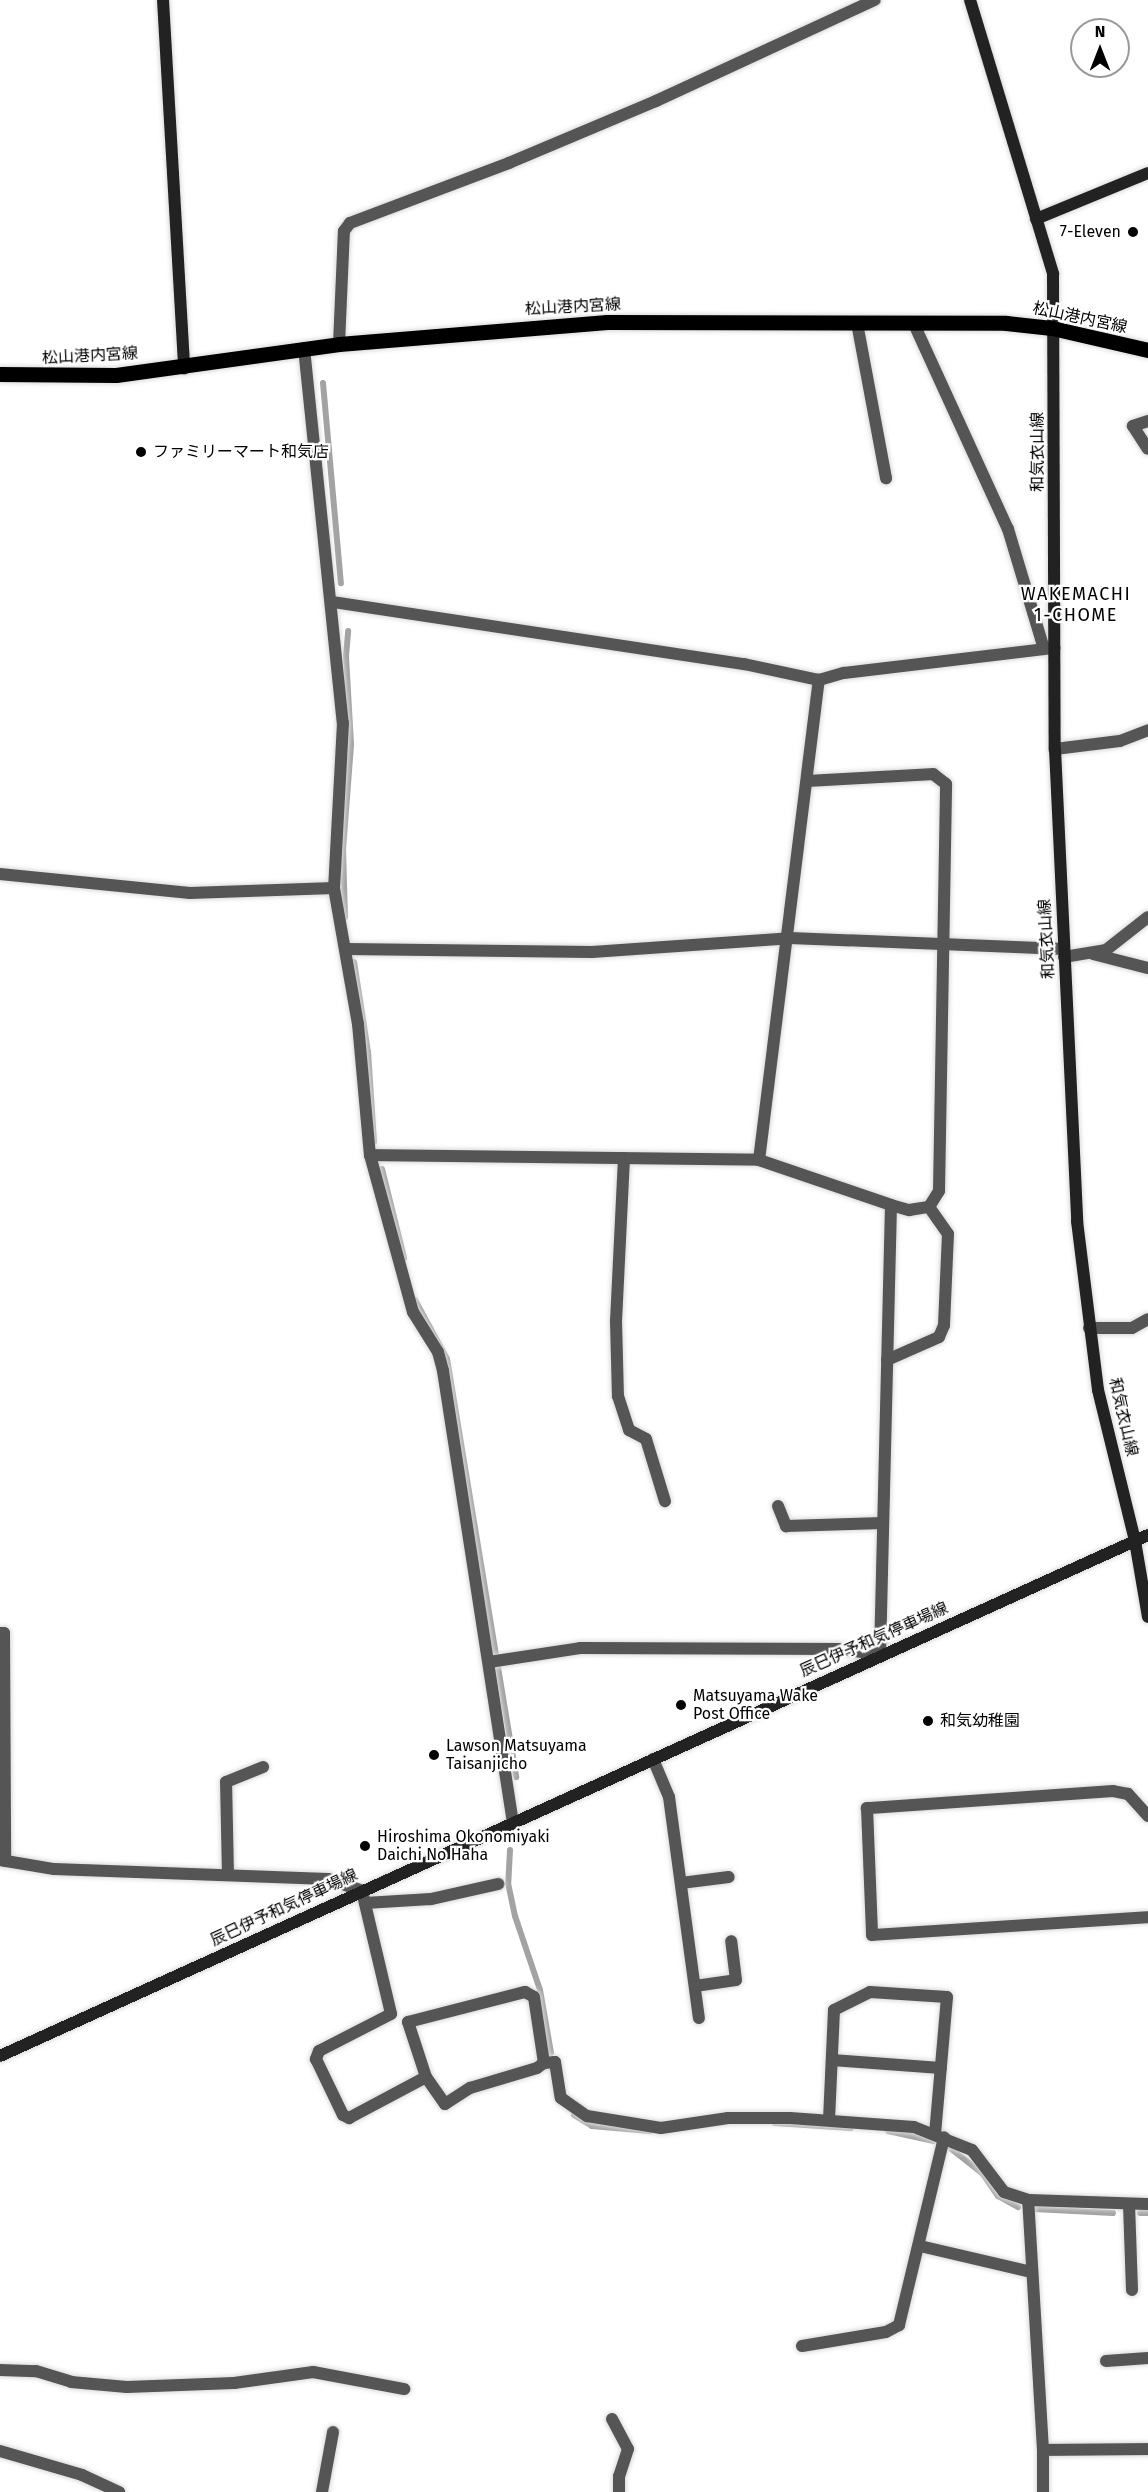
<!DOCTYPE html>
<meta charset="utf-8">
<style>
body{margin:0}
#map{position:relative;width:1148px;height:2492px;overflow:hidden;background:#fff;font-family:"Fira Sans","Noto Sans JP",sans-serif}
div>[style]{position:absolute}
.stream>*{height:6px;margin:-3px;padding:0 3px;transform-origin:3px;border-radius:3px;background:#a3a3a3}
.roads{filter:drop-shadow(0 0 2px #dbdbdb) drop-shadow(0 0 2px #dbdbdb)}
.street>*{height:12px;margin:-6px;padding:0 6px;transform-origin:6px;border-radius:6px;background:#555}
.secondary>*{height:12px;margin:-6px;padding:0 6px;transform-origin:6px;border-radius:6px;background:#222}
.primary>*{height:15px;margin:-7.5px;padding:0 7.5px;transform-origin:7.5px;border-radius:7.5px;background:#000}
.dots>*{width:16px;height:16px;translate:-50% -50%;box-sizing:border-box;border:3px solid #fff;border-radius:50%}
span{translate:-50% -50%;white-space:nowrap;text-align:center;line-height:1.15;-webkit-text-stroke:4.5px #fff;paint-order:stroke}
.poi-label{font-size:16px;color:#000}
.right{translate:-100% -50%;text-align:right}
.left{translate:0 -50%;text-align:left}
.street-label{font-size:16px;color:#000}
.neighbourhood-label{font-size:18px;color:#000;letter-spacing:1.5px}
.north{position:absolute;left:1070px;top:18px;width:60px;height:60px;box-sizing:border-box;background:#fff;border:2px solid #999;border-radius:50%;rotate:0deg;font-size:16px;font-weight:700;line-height:24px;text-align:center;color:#000}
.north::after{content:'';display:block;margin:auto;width:21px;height:27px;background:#000;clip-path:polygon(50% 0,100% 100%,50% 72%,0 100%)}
</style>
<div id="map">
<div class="stream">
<div style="left:323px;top:383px;width:201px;rotate:84.9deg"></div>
<div style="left:345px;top:917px;width:68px;rotate:-91.7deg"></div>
<div style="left:343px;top:849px;width:105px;rotate:-85.6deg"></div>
<div style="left:351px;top:744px;width:88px;rotate:-93.3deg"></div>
<div style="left:346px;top:656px;width:25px;rotate:-85deg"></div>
<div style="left:354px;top:962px;width:91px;rotate:81.2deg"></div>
<div style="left:368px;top:1052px;width:90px;rotate:86.2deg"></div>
<div style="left:382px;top:1169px;width:92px;rotate:76.1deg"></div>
<div style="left:415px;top:1300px;width:67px;rotate:61.5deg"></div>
<div style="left:447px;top:1359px;width:424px;rotate:80.6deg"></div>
<div style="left:510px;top:1850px;width:33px;rotate:93deg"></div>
<div style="left:508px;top:1883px;width:34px;rotate:78deg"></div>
<div style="left:515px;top:1916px;width:78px;rotate:71.3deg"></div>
<div style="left:540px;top:1990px;width:64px;rotate:80.1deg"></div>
<div style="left:574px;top:2115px;width:21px;rotate:31deg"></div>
<div style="left:592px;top:2126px;width:58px;rotate:4.9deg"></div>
<div style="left:775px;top:2123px;width:76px;rotate:3.8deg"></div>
<div style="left:888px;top:2131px;width:47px;rotate:12.3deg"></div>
<div style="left:950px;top:2148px;width:42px;rotate:38.2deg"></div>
<div style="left:983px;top:2174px;width:27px;rotate:56deg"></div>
<div style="left:998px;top:2196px;width:23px;rotate:29deg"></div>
<div style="left:1034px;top:2209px;width:79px;rotate:2.9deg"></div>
<div style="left:1140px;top:2213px;width:8px"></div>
</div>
<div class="roads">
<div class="street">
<div style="left:857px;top:323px;width:158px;rotate:79.4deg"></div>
<div style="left:914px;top:324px;width:226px;rotate:65.4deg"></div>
<div style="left:1008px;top:529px;width:125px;rotate:73.3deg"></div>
<div style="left:339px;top:344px;width:113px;rotate:-87.5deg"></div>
<div style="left:344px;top:231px;width:10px;rotate:-53deg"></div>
<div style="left:350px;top:223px;width:170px;rotate:-20.7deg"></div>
<div style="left:509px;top:163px;width:160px;rotate:-22.9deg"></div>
<div style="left:656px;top:101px;width:241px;rotate:-24.8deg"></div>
<div style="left:304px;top:348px;width:377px;rotate:84.1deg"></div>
<div style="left:343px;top:723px;width:165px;rotate:93.1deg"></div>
<div style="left:334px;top:888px;width:138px;rotate:80deg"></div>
<div style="left:358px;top:1024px;width:132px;rotate:84.8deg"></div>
<div style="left:370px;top:1155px;width:163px;rotate:74.7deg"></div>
<div style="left:413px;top:1312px;width:47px;rotate:58deg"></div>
<div style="left:438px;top:1352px;width:20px;rotate:75deg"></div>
<div style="left:443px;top:1371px;width:457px;rotate:81.2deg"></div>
<div style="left:1148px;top:421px;width:16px;rotate:162deg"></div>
<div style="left:1133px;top:426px;width:27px;rotate:57deg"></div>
<div style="left:333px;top:602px;width:416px;rotate:8.6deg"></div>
<div style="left:744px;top:664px;width:77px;rotate:12deg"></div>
<div style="left:819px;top:680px;width:26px;rotate:-16deg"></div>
<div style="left:844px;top:673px;width:212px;rotate:-6.8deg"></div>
<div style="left:1055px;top:749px;width:65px;rotate:-7deg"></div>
<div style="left:1120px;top:741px;width:30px;rotate:-21deg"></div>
<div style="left:0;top:874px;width:191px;rotate:5.7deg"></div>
<div style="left:190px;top:893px;width:144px;rotate:-2deg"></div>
<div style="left:346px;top:949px;width:246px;rotate:0.7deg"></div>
<div style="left:592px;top:952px;width:198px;rotate:-4deg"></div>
<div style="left:790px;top:938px;width:274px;rotate:2.3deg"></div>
<div style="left:1093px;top:954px;width:57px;rotate:14.3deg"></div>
<div style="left:1064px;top:957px;width:43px;rotate:-9.5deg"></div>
<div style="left:1106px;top:950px;width:53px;rotate:-38.2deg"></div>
<div style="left:370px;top:1155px;width:389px;rotate:0.7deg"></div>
<div style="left:759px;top:1160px;width:139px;rotate:18.8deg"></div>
<div style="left:891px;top:1205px;width:19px;rotate:16deg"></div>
<div style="left:909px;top:1210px;width:20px;rotate:-9deg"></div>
<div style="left:929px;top:1207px;width:19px;rotate:-58deg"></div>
<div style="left:939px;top:1191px;width:407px;rotate:-89deg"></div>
<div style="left:946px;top:784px;width:16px;rotate:-142deg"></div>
<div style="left:933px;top:774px;width:125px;rotate:176.8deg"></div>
<div style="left:624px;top:1158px;width:163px;rotate:92.8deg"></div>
<div style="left:616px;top:1321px;width:75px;rotate:88.5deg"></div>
<div style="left:618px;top:1396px;width:36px;rotate:72deg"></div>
<div style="left:629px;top:1430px;width:19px;rotate:28deg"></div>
<div style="left:646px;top:1439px;width:65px;rotate:73deg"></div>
<div style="left:759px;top:1160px;width:484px;rotate:-82.9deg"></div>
<div style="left:1089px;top:1328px;width:43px"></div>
<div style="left:1132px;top:1328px;width:18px;rotate:-29deg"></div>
<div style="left:887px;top:1360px;width:57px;rotate:-23.9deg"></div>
<div style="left:939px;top:1337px;width:13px;rotate:-67deg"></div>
<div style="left:944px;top:1325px;width:91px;rotate:-87.5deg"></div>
<div style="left:948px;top:1234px;width:33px;rotate:-125deg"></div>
<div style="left:778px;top:1506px;width:22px;rotate:68deg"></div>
<div style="left:786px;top:1526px;width:97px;rotate:-1.8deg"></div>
<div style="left:0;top:1633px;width:4px"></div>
<div style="left:4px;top:1633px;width:228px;rotate:89.7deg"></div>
<div style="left:489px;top:1662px;width:92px;rotate:-8.7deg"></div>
<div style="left:580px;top:1648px;width:262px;rotate:0.2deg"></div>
<div style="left:842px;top:1649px;width:38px;rotate:9deg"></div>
<div style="left:880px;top:1655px;width:450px;rotate:-88.6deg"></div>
<div style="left:653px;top:1759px;width:41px;rotate:67.2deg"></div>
<div style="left:669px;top:1797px;width:223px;rotate:82.3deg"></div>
<div style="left:1148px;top:1816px;width:30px;rotate:-132deg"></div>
<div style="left:1128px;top:1794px;width:15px;rotate:-169deg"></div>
<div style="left:1113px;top:1791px;width:247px;rotate:176deg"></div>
<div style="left:867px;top:1808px;width:127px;rotate:87.7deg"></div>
<div style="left:872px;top:1935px;width:277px;rotate:-3.7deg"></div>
<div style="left:0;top:1860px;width:55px;rotate:9.5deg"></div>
<div style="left:54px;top:1869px;width:274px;rotate:2.1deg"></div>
<div style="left:328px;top:1879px;width:36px;rotate:19deg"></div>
<div style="left:362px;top:1891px;width:126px;rotate:76.7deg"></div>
<div style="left:391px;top:2014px;width:81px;rotate:152.8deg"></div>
<div style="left:319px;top:2051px;width:9px;rotate:111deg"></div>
<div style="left:316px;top:2059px;width:62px;rotate:64.3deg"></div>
<div style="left:343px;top:2115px;width:7px;rotate:27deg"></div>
<div style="left:349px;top:2118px;width:87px;rotate:-28deg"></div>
<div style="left:426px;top:2077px;width:58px;rotate:-108.1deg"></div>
<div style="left:408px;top:2022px;width:121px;rotate:-14.4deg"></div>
<div style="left:525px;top:1992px;width:10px;rotate:29deg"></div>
<div style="left:534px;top:1997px;width:67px;rotate:81.4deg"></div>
<div style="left:544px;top:2063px;width:11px;rotate:-5deg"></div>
<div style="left:555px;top:2062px;width:36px;rotate:81deg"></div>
<div style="left:561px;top:2098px;width:32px;rotate:35deg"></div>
<div style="left:587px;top:2116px;width:75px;rotate:9.2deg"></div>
<div style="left:661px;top:2128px;width:68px;rotate:-8.5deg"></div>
<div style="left:728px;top:2118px;width:62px"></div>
<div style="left:790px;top:2118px;width:124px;rotate:4.2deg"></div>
<div style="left:914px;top:2127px;width:62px;rotate:21.6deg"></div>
<div style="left:972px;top:2150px;width:53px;rotate:52.7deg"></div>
<div style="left:1004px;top:2192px;width:25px;rotate:18deg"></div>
<div style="left:228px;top:1875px;width:93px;rotate:-91.2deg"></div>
<div style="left:226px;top:1782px;width:40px;rotate:-22deg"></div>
<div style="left:681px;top:1883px;width:48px;rotate:-7.1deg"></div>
<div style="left:365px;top:1903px;width:66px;rotate:-3.5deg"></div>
<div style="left:431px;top:1899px;width:69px;rotate:-12.6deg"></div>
<div style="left:695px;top:1986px;width:41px;rotate:-8.3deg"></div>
<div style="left:736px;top:1980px;width:39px;rotate:-97deg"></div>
<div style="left:832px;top:2060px;width:109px;rotate:4.2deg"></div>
<div style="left:426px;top:2077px;width:33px;rotate:55deg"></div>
<div style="left:445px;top:2104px;width:30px;rotate:-33deg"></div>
<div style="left:470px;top:2088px;width:70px;rotate:-16.6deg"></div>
<div style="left:537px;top:2068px;width:9px;rotate:-36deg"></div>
<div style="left:829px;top:2120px;width:110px;rotate:-87.4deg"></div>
<div style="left:834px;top:2010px;width:40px;rotate:-26.6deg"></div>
<div style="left:870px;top:1992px;width:77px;rotate:3.7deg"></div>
<div style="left:947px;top:1997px;width:137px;rotate:95deg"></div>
<div style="left:1129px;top:2204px;width:86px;rotate:88deg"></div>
<div style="left:920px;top:2246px;width:115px;rotate:13.1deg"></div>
<div style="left:802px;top:2346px;width:85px;rotate:-9.5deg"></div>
<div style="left:886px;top:2332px;width:15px;rotate:-28deg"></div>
<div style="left:899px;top:2325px;width:193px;rotate:-76.5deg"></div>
<div style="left:1106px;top:2361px;width:42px;rotate:-4.1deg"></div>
<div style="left:0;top:2370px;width:36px;rotate:2deg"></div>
<div style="left:36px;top:2371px;width:37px;rotate:17deg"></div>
<div style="left:71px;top:2382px;width:56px;rotate:5.1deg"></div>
<div style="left:127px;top:2387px;width:107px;rotate:-2.1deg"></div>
<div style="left:234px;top:2383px;width:80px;rotate:-7.9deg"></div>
<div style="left:313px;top:2372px;width:93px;rotate:10.6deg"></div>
<div style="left:612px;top:2419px;width:34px;rotate:62deg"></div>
<div style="left:628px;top:2449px;width:28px;rotate:108deg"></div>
<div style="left:619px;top:2476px;width:16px;rotate:90deg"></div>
<div style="left:1043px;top:2450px;width:250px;rotate:-93.4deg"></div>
<div style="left:1028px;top:2200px;width:120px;rotate:1.9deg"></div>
<div style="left:0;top:2451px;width:85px;rotate:16.3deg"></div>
<div style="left:82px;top:2475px;width:41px;rotate:24.7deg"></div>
<div style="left:322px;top:2492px;width:61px;rotate:-79.6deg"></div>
<div style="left:1043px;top:2492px;width:42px;rotate:-90deg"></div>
<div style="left:1043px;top:2450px;width:105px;rotate:-0.5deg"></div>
</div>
<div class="secondary">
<div style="left:163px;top:0;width:369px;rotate:86.7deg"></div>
<div style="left:970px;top:0;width:286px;rotate:73.1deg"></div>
<div style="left:1053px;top:274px;width:475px;rotate:89.8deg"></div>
<div style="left:1055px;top:749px;width:473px;rotate:87.3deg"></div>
<div style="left:1077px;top:1221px;width:170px;rotate:82.9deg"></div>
<div style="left:1098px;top:1390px;width:155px;rotate:76.2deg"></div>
<div style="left:1135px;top:1541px;width:77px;rotate:80.3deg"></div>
<div style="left:1036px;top:219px;width:121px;rotate:-22.3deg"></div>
<div style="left:0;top:2056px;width:1261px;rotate:-24.41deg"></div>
</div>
<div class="primary">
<div style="left:0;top:374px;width:116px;rotate:0.5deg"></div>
<div style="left:116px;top:375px;width:225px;rotate:-7.9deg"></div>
<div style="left:339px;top:344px;width:269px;rotate:-4.7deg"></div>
<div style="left:607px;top:322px;width:399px;rotate:0.1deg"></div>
<div style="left:1006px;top:323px;width:46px;rotate:6.2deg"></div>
<div style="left:1052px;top:328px;width:98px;rotate:12.9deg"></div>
</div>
</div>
<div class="dots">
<div style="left:1133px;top:232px;background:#000"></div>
<div style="left:141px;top:452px;background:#000"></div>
<div style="left:681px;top:1705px;background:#000"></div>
<div style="left:928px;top:1721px;background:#000"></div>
<div style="left:434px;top:1755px;background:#000"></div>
<div style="left:365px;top:1846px;background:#000"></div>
</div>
<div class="poi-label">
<span class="right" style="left:1121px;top:232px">7-Eleven</span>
<span class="left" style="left:153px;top:452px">ファミリーマート和気店</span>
<span class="left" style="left:693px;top:1705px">Matsuyama Wake<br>Post Office</span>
<span class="left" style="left:940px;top:1721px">和気幼稚園</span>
<span class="left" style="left:446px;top:1755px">Lawson Matsuyama<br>Taisanjicho</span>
<span class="left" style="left:377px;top:1846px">Hiroshima Okonomiyaki<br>Daichi No Haha</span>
</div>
<div class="street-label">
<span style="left:573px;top:307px;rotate:-3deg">松山港内宮線</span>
<span style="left:1080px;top:318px;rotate:12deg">松山港内宮線</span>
<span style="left:90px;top:356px;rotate:-3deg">松山港内宮線</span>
<span style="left:1038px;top:452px;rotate:-90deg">和気衣山線</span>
<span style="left:1047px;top:939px;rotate:-93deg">和気衣山線</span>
<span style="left:1123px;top:1417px;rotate:77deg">和気衣山線</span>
<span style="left:874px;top:1640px;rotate:-24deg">辰巳伊予和気停車場線</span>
<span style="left:284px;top:1908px;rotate:-25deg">辰巳伊予和気停車場線</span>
</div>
<div class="neighbourhood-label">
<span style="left:1076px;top:605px">WAKEMACHI<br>1-CHOME</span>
</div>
<div class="north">N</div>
</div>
